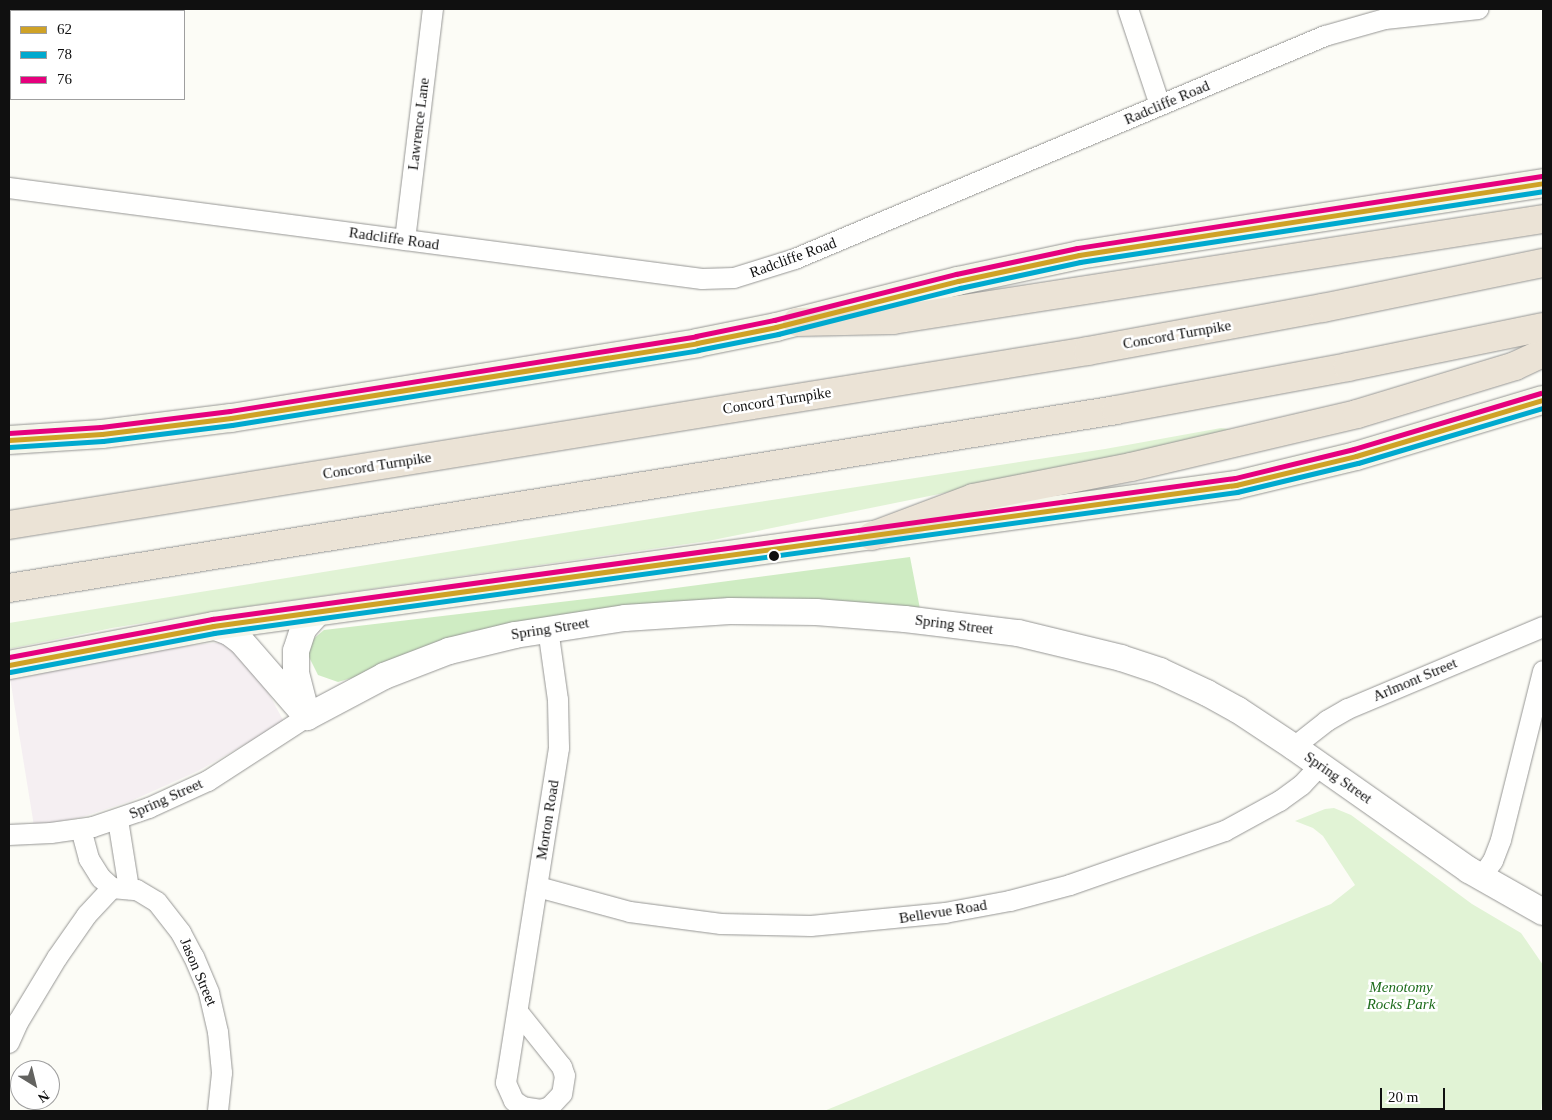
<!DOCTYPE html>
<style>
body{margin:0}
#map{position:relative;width:1552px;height:1120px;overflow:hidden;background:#fcfcf6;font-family:"Times New Roman",serif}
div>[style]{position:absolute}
.industrial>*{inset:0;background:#f5eff2}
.green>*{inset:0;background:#e1f3d5}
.forest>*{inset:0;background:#cfecc3}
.roads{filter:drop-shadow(0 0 1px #969694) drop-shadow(0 0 1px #969694)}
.minor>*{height:20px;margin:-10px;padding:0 10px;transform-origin:10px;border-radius:10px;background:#fffffe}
.tertiary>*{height:26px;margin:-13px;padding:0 13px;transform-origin:13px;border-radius:13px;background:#fffffe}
.secondary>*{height:28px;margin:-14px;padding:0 14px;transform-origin:14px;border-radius:14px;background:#f5f6eb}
.motorway>*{height:28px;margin:-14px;padding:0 14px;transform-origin:14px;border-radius:14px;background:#ebe3d6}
.bus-1>*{height:5px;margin:-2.5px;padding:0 2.5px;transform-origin:2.5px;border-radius:2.5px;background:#cfa226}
.bus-2>*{height:5px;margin:-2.5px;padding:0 2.5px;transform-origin:2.5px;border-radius:2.5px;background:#00a9ce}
.bus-3>*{height:5px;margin:-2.5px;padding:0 2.5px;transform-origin:2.5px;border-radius:2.5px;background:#e5007d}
.dots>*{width:14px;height:14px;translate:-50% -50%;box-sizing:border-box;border:2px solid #fff;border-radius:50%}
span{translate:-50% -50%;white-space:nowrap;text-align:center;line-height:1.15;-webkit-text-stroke:5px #fff;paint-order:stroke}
.street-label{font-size:15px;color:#101010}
.park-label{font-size:15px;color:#1e6c1c;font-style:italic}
.frame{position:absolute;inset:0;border:10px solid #101010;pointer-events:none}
.legend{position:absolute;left:10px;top:10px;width:175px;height:90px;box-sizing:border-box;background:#fff;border:1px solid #9f9f9f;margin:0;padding:6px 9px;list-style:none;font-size:15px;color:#101010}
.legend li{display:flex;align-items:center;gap:10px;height:25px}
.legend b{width:25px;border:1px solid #9f9f9f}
.north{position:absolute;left:10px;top:1060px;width:50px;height:50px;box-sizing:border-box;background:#fff;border:1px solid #9f9f9f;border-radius:50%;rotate:144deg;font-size:14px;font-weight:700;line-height:20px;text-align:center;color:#101010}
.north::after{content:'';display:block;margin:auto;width:18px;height:22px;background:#636360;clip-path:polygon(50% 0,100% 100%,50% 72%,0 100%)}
.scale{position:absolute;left:1380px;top:1088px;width:65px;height:22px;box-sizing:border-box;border:2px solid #101010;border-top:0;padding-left:6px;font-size:15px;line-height:18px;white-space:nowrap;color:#101010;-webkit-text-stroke:4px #fff;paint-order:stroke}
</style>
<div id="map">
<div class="industrial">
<div style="clip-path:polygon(228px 642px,259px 675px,284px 722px,198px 771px,131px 801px,82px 817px,34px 826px,10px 678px,166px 647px)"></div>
</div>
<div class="green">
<div style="clip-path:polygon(1221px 428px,1236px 430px,1225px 436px,708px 541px,230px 609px,112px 628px,9px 649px,9px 623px,706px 510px,1105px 449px)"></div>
<div style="clip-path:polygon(1334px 808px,1351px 815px,1472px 904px,1521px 933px,1543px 965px,1543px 1095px,1541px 1111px,824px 1111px,1331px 904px,1355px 885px,1323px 836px,1313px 828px,1295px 821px,1325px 809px)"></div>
</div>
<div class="forest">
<div style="clip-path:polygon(910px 557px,920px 609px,613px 607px,468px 632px,362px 675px,338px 682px,318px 675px,308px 655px,311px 641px,324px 630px,653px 591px)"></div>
</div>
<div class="roads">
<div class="minor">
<div style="left:1128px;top:9px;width:101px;rotate:71.6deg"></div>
<div style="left:9px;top:188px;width:699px;rotate:7.48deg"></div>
<div style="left:702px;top:279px;width:32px;rotate:-2deg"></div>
<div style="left:734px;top:278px;width:64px;rotate:-17.3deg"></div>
<div style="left:795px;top:259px;width:575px;rotate:-22.82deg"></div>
<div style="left:1325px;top:36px;width:62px;rotate:-15.8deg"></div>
<div style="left:1385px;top:19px;width:94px;rotate:-6.1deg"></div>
<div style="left:405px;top:240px;width:233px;rotate:-83.1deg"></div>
<div style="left:1294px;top:747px;width:42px;rotate:-38.2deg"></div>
<div style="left:1327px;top:721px;width:24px;rotate:-30deg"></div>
<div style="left:1348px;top:709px;width:212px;rotate:-22.8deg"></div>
<div style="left:118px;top:820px;width:70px;rotate:80.9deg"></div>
<div style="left:81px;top:829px;width:31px;rotate:75deg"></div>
<div style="left:89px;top:859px;width:22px;rotate:58deg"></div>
<div style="left:101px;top:878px;width:15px;rotate:42deg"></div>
<div style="left:112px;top:888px;width:25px;rotate:5deg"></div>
<div style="left:137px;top:890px;width:23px;rotate:31deg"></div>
<div style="left:157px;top:902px;width:39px;rotate:52deg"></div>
<div style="left:181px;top:933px;width:27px;rotate:62deg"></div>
<div style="left:194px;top:957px;width:39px;rotate:67deg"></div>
<div style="left:209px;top:993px;width:40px;rotate:77deg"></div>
<div style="left:218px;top:1032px;width:41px;rotate:84.4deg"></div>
<div style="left:222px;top:1073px;width:38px;rotate:96deg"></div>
<div style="left:9px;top:835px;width:42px;rotate:-2.7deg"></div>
<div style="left:51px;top:833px;width:42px;rotate:-8.1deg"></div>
<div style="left:93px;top:827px;width:59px;rotate:-18.7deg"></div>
<div style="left:149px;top:808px;width:65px;rotate:-24.6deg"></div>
<div style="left:208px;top:781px;width:118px;rotate:-32.9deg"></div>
<div style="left:1481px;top:878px;width:21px;rotate:-55deg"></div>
<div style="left:1493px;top:861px;width:22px;rotate:-69deg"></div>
<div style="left:1501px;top:840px;width:174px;rotate:-76deg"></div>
<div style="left:538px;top:887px;width:95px;rotate:15.2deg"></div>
<div style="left:630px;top:912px;width:92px;rotate:7.5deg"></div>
<div style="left:721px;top:924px;width:90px;rotate:1.3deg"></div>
<div style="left:811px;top:926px;width:135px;rotate:-5.5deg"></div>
<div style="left:945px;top:913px;width:66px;rotate:-10.5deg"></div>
<div style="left:1010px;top:901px;width:62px;rotate:-14.9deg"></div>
<div style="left:1070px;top:885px;width:164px;rotate:-19.2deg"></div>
<div style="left:1225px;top:831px;width:63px;rotate:-28.6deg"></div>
<div style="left:1280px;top:801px;width:27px;rotate:-36deg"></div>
<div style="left:1302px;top:785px;width:26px;rotate:-47deg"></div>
<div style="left:518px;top:1012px;width:70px;rotate:51.3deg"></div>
<div style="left:562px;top:1067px;width:9px;rotate:72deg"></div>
<div style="left:565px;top:1076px;width:18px;rotate:99deg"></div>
<div style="left:562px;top:1094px;width:18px;rotate:133deg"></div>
<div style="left:550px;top:1107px;width:9px;rotate:162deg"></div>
<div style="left:541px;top:1110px;width:18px;rotate:-171deg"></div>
<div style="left:523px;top:1107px;width:11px;rotate:-146deg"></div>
<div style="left:514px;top:1101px;width:20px;rotate:-114deg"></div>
<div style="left:506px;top:1083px;width:339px;rotate:-81deg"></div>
<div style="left:559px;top:748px;width:48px;rotate:-91.2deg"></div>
<div style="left:558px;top:700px;width:72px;rotate:-98deg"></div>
<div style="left:9px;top:1043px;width:24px;rotate:-66deg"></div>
<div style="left:19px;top:1021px;width:74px;rotate:-58.9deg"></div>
<div style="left:57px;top:958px;width:52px;rotate:-55.1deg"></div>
<div style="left:87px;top:915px;width:37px;rotate:-47deg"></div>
</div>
<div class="tertiary">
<div style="left:213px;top:626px;width:17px;rotate:21deg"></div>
<div style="left:229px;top:632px;width:15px;rotate:37deg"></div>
<div style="left:241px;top:641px;width:101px;rotate:49deg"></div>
<div style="left:306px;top:712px;width:40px;rotate:-104.4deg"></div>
<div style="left:296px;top:673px;width:22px;rotate:-90deg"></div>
<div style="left:296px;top:651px;width:23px;rotate:-72deg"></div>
<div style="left:303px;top:629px;width:24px;rotate:-48deg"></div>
<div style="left:307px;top:717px;width:87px;rotate:-28deg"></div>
<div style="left:384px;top:676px;width:70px;rotate:-21deg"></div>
<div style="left:449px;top:651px;width:68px;rotate:-13.6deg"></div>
<div style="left:515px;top:635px;width:111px;rotate:-8.8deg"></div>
<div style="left:625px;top:618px;width:105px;rotate:-3.8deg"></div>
<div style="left:730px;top:611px;width:86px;rotate:0.7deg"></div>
<div style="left:816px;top:612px;width:89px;rotate:4.5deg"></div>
<div style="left:905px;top:619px;width:114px;rotate:7.1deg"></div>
<div style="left:1018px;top:633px;width:106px;rotate:13.6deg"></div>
<div style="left:1121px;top:658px;width:41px;rotate:18.4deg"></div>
<div style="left:1160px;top:671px;width:52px;rotate:25.1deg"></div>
<div style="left:1207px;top:693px;width:35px;rotate:29deg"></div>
<div style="left:1238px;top:710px;width:67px;rotate:33.5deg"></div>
<div style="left:1294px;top:747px;width:214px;rotate:35.1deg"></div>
<div style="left:1469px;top:870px;width:85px;rotate:29.6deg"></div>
</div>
<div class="secondary">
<div style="left:9px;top:440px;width:93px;rotate:-3.7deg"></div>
<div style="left:102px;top:434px;width:130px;rotate:-7.1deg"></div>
<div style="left:231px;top:418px;width:472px;rotate:-9.1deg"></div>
<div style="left:697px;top:343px;width:81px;rotate:-11.4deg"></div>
<div style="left:776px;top:327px;width:188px;rotate:-14.2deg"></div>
<div style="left:958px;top:281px;width:124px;rotate:-12.1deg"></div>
<div style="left:1079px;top:255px;width:470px;rotate:-8.8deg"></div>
<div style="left:9px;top:665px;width:208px;rotate:-10.8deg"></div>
<div style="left:213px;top:626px;width:1033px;rotate:-7.85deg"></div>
<div style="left:1236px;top:485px;width:123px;rotate:-13.6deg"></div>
<div style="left:1356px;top:456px;width:195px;rotate:-16.7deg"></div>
</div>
<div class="motorway">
<div style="left:797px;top:322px;width:96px;rotate:-1.2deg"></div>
<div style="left:893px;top:320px;width:658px;rotate:-8.83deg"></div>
<div style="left:9px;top:525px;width:1093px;rotate:-9.16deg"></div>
<div style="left:1088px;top:351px;width:239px;rotate:-10.4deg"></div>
<div style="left:1323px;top:308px;width:225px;rotate:-11.6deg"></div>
<div style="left:872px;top:536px;width:108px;rotate:-20.6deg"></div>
<div style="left:973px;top:498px;width:161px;rotate:-11.1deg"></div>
<div style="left:1131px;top:467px;width:232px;rotate:-13.2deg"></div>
<div style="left:1357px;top:414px;width:165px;rotate:-16.9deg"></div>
<div style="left:1515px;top:366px;width:31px;rotate:-25deg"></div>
<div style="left:9px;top:588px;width:1121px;rotate:-9.13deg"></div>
<div style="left:1116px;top:410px;width:236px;rotate:-10.5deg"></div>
<div style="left:1348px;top:367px;width:199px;rotate:-11.6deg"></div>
</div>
</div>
<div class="bus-1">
<div style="left:9px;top:440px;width:93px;rotate:-3.7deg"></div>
<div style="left:102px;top:434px;width:130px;rotate:-7.1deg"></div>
<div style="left:231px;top:418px;width:472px;rotate:-9.1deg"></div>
<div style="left:697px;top:343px;width:81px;rotate:-11.4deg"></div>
<div style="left:776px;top:327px;width:188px;rotate:-14.2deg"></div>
<div style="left:958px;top:281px;width:124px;rotate:-12.1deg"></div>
<div style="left:1079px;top:255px;width:470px;rotate:-8.8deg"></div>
<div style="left:9px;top:665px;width:208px;rotate:-10.8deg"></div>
<div style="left:213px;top:626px;width:1033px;rotate:-7.85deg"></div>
<div style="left:1236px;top:485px;width:123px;rotate:-13.6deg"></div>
<div style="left:1356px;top:456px;width:195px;rotate:-16.7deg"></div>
</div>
<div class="bus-2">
<div style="left:9px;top:447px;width:94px;rotate:-3.7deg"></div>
<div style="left:103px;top:441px;width:130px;rotate:-7.1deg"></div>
<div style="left:232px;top:425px;width:472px;rotate:-9.1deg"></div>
<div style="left:698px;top:350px;width:82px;rotate:-11.3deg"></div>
<div style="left:778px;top:334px;width:188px;rotate:-14.2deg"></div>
<div style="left:960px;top:288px;width:123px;rotate:-12.2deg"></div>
<div style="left:1080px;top:262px;width:468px;rotate:-8.7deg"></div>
<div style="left:10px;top:672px;width:208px;rotate:-10.8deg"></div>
<div style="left:214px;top:633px;width:1033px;rotate:-7.85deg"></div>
<div style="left:1237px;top:492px;width:124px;rotate:-13.5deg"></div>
<div style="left:1358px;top:463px;width:193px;rotate:-16.6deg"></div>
</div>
<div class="bus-3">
<div style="left:9px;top:433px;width:92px;rotate:-3.7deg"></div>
<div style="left:101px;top:427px;width:130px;rotate:-7.1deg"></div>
<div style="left:230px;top:411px;width:472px;rotate:-9.1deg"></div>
<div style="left:696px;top:336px;width:80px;rotate:-11.6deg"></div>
<div style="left:774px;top:320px;width:188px;rotate:-14.2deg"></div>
<div style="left:956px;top:274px;width:124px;rotate:-12.1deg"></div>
<div style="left:1077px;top:248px;width:471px;rotate:-8.8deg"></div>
<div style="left:9px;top:657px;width:207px;rotate:-10.6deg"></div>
<div style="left:212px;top:619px;width:1033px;rotate:-7.85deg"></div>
<div style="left:1235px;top:478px;width:122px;rotate:-13.7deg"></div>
<div style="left:1354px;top:449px;width:195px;rotate:-16.7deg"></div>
</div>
<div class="dots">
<div style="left:774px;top:556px;background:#101010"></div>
</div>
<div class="street-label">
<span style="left:1167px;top:103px;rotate:-23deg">Radcliffe Road</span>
<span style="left:419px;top:124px;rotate:-83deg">Lawrence Lane</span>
<span style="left:394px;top:239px;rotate:8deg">Radcliffe Road</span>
<span style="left:793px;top:258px;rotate:-20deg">Radcliffe Road</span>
<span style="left:1177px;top:335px;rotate:-10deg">Concord Turnpike</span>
<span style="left:777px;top:401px;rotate:-9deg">Concord Turnpike</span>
<span style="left:377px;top:466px;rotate:-9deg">Concord Turnpike</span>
<span style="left:954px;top:625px;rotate:7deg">Spring Street</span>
<span style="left:550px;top:629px;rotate:-9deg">Spring Street</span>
<span style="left:1415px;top:680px;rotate:-23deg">Arlmont Street</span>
<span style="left:1338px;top:778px;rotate:35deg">Spring Street</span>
<span style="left:166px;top:799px;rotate:-24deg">Spring Street</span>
<span style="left:548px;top:820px;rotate:-81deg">Morton Road</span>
<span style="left:943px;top:912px;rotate:-9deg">Bellevue Road</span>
<span style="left:198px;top:972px;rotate:67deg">Jason Street</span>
</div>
<div class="park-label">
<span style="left:1401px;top:996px">Menotomy<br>Rocks Park</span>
</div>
<div class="frame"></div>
<ul class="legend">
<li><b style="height:6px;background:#cfa226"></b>62</li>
<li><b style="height:6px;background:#00a9ce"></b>78</li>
<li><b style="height:6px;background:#e5007d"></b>76</li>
</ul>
<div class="north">N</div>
<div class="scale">20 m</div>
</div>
